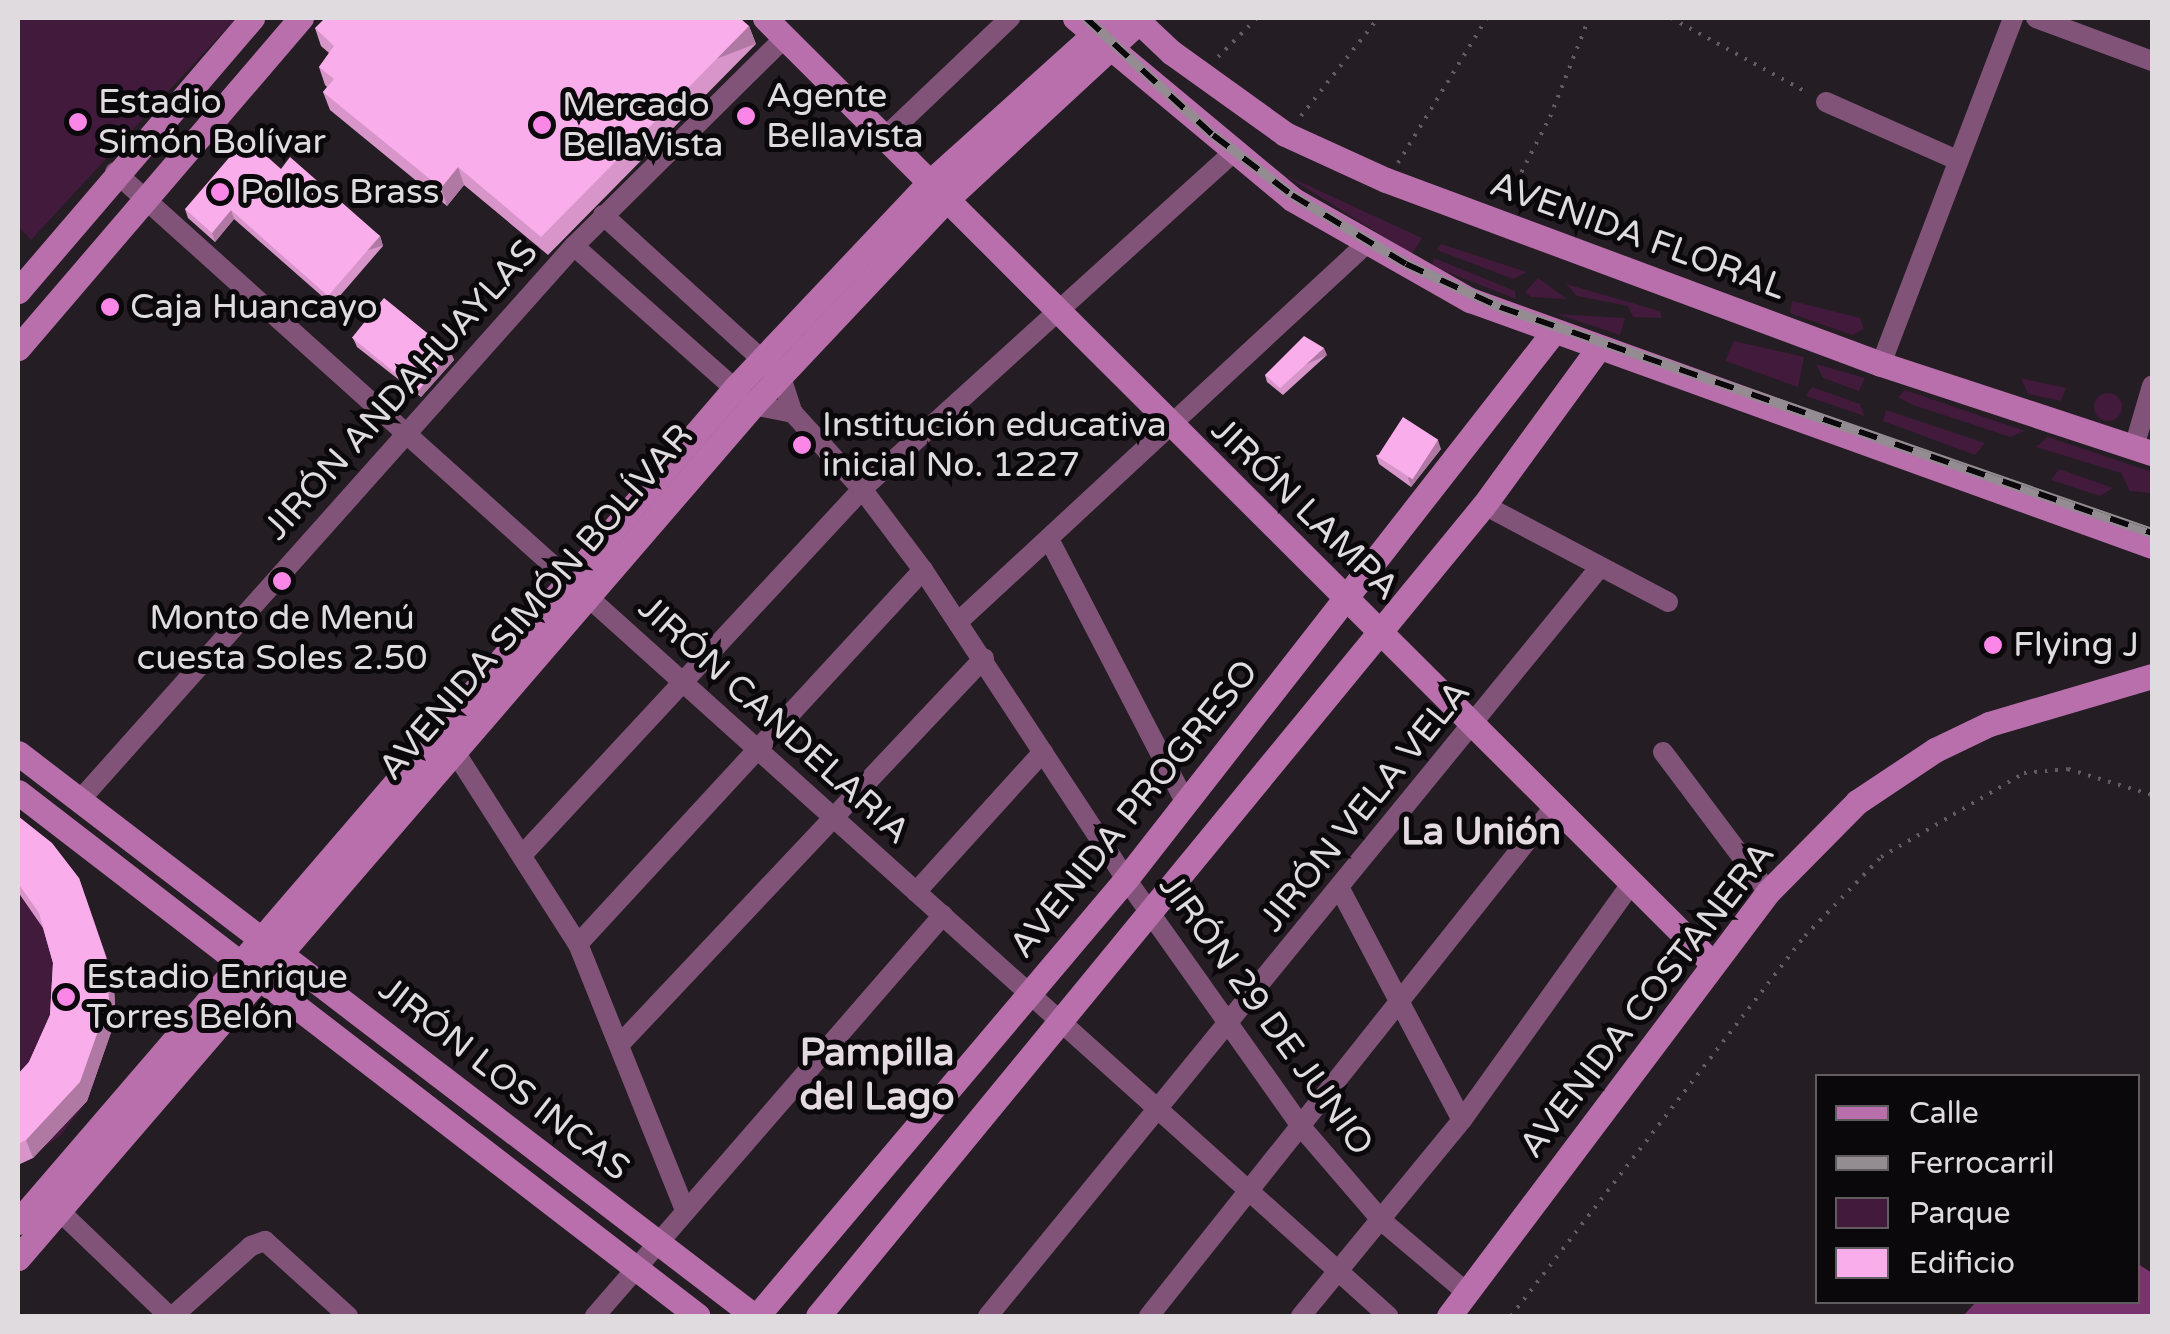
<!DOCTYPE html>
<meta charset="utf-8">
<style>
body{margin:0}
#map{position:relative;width:2170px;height:1334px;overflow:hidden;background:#241d23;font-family:"Varela Round",sans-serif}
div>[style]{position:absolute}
.green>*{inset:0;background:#421a3c}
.round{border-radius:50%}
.water>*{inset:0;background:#78346d}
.path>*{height:4px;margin-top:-2px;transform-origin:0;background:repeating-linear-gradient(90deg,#635c62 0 2.5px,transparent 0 10.5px)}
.street>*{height:20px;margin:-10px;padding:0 10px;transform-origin:10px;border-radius:10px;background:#815378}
.secondary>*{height:25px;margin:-12.5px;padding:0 12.5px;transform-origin:12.5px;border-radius:12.5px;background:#b96fac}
.rail>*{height:10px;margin-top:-5px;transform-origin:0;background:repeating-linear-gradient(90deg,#0b080b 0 19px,#938d92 0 38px);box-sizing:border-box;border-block:2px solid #938d92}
.wall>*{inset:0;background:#d795ca}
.shaded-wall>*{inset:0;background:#af79a4;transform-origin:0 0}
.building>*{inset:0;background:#faadeb;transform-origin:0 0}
.dots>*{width:28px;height:28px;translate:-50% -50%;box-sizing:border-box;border:5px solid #0b080b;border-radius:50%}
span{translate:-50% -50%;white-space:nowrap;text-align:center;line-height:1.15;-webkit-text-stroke:10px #0b080b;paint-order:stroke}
.poi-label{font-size:35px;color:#e0dbdf}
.left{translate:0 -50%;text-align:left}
.street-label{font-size:35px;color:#e0dbdf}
.neighbourhood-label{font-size:38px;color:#e4dae1;font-weight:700}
.frame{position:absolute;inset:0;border:20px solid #e0dbdf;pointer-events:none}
.legend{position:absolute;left:1815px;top:1074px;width:325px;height:230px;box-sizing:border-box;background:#0b080b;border:2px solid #605c60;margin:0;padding:12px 18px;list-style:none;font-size:30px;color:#e0dbdf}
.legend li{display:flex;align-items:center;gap:20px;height:50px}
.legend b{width:50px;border:2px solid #605c60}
</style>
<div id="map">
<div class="green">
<div style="clip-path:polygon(18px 18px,236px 18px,31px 240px,18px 226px)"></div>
<div style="clip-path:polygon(1283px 174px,1422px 238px,1412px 254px)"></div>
<div style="clip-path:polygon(1441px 244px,1527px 272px,1513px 279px,1437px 250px)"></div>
<div style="clip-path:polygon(1434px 258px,1515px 291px,1516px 299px,1432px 266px)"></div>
<div style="clip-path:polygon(1538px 278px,1567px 299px,1531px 297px,1525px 292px)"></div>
<div style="clip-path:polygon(1566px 284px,1660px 311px,1662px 318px,1633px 317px,1628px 306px,1577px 296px)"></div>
<div style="clip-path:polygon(1792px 301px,1860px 318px,1864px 329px,1852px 335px,1790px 313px)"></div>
<div style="clip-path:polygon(1557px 314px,1625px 318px,1620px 335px)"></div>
<div style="clip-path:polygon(1734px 341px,1804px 357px,1798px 387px,1725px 361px)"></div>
<div style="clip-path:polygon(1816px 364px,1865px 378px,1859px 391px,1823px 378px)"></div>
<div style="clip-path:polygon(2021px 378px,2066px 388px,2061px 401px,2028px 394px)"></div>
<div style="clip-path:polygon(1812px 387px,1860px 404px,1864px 416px,1806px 396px)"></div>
<div style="clip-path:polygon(1905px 390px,2025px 431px,2010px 437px,1913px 405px,1898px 397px)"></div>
<div class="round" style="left:2094px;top:393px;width:28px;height:28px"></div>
<div style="clip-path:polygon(1886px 410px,1985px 443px,1975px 455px,1883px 421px)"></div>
<div style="clip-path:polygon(2048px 437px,2152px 472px,2152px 493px,2130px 491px,2121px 473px,2036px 447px)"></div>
<div style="clip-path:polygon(2059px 469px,2113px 488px,2100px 496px,2051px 480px)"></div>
<div style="clip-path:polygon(18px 830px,86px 897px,113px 976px,116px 1018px,87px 1101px,60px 1136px,18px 1165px)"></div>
</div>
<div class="water">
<div style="clip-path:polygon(2138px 1264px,2152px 1273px,2152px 1316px,1963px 1316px,1976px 1302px,2138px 1302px)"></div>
</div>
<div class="path">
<div style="left:1671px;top:18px;width:156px;rotate:28.7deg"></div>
<div style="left:1218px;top:57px;width:55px;rotate:-45deg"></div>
<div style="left:1301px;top:116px;width:125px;rotate:-51.8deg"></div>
<div style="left:1398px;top:163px;width:170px;rotate:-58.5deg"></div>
<div style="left:1507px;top:200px;width:93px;rotate:-62.6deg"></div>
<div style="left:1550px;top:117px;width:106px;rotate:-68.5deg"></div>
<div style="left:1511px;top:1316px;width:480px;rotate:-52.3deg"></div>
<div style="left:1805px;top:936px;width:110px;rotate:-46.1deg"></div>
<div style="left:1881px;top:857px;width:166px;rotate:-30.4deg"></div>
<div style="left:2024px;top:773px;width:44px;rotate:-5.2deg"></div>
<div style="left:2068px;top:769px;width:88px;rotate:17.2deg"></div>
</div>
<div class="street">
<div style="left:2036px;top:18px;width:124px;rotate:20.3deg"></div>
<div style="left:1826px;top:102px;width:143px;rotate:23.9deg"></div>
<div style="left:885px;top:137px;width:173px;rotate:-43.6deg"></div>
<div style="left:115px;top:172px;width:1712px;rotate:41.94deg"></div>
<div style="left:603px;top:215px;width:241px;rotate:42.3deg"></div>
<div style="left:781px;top:377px;width:38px;rotate:72deg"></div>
<div style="left:793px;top:413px;width:103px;rotate:47.8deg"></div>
<div style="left:862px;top:489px;width:101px;rotate:53deg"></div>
<div style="left:923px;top:570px;width:370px;rotate:56.7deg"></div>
<div style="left:1126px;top:879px;width:306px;rotate:54.7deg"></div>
<div style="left:1303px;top:1129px;width:121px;rotate:49.3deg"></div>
<div style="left:1382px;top:1221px;width:110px;rotate:40.2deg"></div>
<div style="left:574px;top:246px;width:239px;rotate:41.6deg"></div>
<div style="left:753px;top:405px;width:41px;rotate:11.3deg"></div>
<div style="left:1881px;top:364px;width:370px;rotate:-69.1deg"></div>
<div style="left:2134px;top:447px;width:64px;rotate:-73.6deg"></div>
<div style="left:1484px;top:505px;width:208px;rotate:27.8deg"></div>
<div style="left:1050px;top:541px;width:293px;rotate:62.6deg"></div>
<div style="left:958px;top:622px;width:556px;rotate:-42.81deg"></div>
<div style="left:448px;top:741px;width:241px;rotate:57.4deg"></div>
<div style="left:578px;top:944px;width:287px;rotate:68.1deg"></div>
<div style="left:1663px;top:752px;width:175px;rotate:53.1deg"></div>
<div style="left:80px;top:800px;width:742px;rotate:-48.28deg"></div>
<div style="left:574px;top:246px;width:297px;rotate:-44.7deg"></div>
<div style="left:525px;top:852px;width:495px;rotate:-47.1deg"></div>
<div style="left:862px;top:489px;width:499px;rotate:-42.2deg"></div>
<div style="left:1340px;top:889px;width:261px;rotate:62.2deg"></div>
<div style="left:916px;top:892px;width:189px;rotate:-47.8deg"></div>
<div style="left:578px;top:944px;width:509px;rotate:-47.31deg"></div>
<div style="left:621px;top:1043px;width:529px;rotate:-46.68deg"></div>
<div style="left:48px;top:1200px;width:168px;rotate:43.8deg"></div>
<div style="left:173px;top:1316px;width:105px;rotate:-41.9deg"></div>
<div style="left:251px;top:1246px;width:15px;rotate:-20deg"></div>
<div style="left:265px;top:1241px;width:112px;rotate:42.1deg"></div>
<div style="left:595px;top:1316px;width:531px;rotate:-49.05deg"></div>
<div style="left:988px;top:1316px;width:967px;rotate:-50.75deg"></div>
<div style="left:1149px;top:1316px;width:650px;rotate:-51.49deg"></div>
<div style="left:1301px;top:1316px;width:254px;rotate:-50.6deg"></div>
<div style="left:1462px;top:1120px;width:290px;rotate:-54.4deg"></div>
</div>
<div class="secondary">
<div style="left:765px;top:18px;width:1339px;rotate:44.94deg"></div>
<div style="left:1075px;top:18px;width:283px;rotate:39.8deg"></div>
<div style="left:1292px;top:199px;width:205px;rotate:29.6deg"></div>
<div style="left:1470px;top:300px;width:725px;rotate:19.83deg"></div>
<div style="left:1135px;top:18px;width:50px;rotate:43.4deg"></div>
<div style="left:1171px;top:52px;width:140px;rotate:35.7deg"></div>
<div style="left:1285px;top:134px;width:111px;rotate:24.5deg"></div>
<div style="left:1386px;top:180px;width:528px;rotate:20.39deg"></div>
<div style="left:1881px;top:364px;width:285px;rotate:18.2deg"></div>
<div style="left:18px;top:291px;width:360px;rotate:-49.4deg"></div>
<div style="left:18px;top:348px;width:435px;rotate:-49.4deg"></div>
<div style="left:18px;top:753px;width:927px;rotate:37.41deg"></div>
<div style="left:18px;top:792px;width:858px;rotate:37.62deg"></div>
<div style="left:18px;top:1222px;width:1100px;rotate:-49.31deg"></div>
<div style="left:735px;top:388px;width:284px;rotate:-46.6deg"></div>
<div style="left:930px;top:182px;width:245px;rotate:-42deg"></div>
<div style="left:18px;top:1258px;width:1126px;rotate:-49.25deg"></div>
<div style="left:753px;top:405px;width:283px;rotate:-46.7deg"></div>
<div style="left:947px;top:199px;width:262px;rotate:-42.8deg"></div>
<div style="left:757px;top:1316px;width:572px;rotate:-49.82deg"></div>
<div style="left:1126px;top:879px;width:690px;rotate:-52deg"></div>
<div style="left:818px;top:1316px;width:1049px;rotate:-50.61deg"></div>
<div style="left:1484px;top:505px;width:192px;rotate:-53.9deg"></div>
<div style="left:1449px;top:1316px;width:531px;rotate:-53.04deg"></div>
<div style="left:1768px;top:892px;width:127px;rotate:-45.3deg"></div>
<div style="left:1857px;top:802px;width:94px;rotate:-33.7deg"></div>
<div style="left:1935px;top:750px;width:60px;rotate:-25.7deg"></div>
<div style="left:1989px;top:724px;width:170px;rotate:-16.4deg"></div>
</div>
<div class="rail">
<div style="left:1086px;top:18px;width:173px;rotate:42.7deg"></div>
<div style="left:1213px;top:135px;width:99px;rotate:37.2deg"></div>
<div style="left:1292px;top:195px;width:133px;rotate:31.2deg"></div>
<div style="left:1406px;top:264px;width:103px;rotate:24.6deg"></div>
<div style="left:1500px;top:307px;width:690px;rotate:19.12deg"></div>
</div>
<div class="wall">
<div style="clip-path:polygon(749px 26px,756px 44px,548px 255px,464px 185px,447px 206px,330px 110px,323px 92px,327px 87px,325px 85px,319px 67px,329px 53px,321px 46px,315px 28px)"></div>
<div style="clip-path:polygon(281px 169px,380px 236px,383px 246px,332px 305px,234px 219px,215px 242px,188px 218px,185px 209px)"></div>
<div style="clip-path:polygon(353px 338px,450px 351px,454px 360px,421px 397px,357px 347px)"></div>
<div style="clip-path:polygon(1327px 355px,1283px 395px,1267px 382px,1265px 375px)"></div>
<div style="clip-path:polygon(1441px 449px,1411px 487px,1379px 464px,1376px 455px)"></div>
<div style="clip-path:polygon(18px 816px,113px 976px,116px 1018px,87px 1101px,33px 1158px,18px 1165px,18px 1074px,29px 1062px,50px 1015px,53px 963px,43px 928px,18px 892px)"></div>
</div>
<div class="shaded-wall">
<div style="left:749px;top:26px;width:19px;height:296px;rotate:69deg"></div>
<div style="clip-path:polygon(458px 167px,464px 185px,447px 206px,441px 188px)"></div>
<div style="clip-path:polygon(231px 210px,234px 219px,215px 242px,212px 233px)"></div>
<div style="left:380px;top:236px;width:10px;height:79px;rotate:73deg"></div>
<div style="left:1324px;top:348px;width:8px;height:59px;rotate:67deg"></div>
<div style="clip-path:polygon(450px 351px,454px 360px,421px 397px,417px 388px)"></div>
<div style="clip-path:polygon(1438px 440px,1441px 449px,1411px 487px,1408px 478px)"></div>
<div style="clip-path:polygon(79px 878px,113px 976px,116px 1018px,87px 1101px,33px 1158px,26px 1140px)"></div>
</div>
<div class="building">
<div style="clip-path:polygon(325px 18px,740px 18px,749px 26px,541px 237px,458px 167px,441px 188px,323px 92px,334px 79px,319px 67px,334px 46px,315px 28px)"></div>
<div style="clip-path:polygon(246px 138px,281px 169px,290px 157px,380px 236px,328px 296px,231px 210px,212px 233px,185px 209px)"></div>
<div style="left:384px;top:298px;width:85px;height:51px;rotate:39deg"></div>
<div style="clip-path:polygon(1304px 336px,1324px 348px,1280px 388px,1265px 375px)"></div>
<div style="left:1403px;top:417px;width:42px;height:47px;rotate:33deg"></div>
<div style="clip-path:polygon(18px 816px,52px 843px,79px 878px,106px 957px,109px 1000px,80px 1082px,26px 1140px,18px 1144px,18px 1074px,29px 1062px,50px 1015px,53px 963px,39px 913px,18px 883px)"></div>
</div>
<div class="dots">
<div style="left:746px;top:116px;background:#fa87e7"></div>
<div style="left:78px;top:122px;background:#fa87e7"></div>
<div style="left:542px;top:125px;background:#fa87e7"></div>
<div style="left:220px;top:192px;background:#fa87e7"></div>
<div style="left:110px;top:307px;background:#fa87e7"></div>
<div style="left:802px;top:445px;background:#fa87e7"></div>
<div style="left:282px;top:581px;background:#fa87e7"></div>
<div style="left:1993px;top:645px;background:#fa87e7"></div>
<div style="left:66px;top:997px;background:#fa87e7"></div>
</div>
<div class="poi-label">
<span class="left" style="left:766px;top:116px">Agente<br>Bellavista</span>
<span class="left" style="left:98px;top:122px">Estadio<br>Simón Bolívar</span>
<span class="left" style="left:562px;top:125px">Mercado<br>BellaVista</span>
<span class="left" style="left:240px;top:192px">Pollos Brass</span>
<span class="left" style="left:130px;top:307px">Caja Huancayo</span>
<span class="left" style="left:822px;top:445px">Institución educativa<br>inicial No. 1227</span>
<span style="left:282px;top:638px">Monto de Menú<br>cuesta Soles 2.50</span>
<span class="left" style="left:2013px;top:645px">Flying J</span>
<span class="left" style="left:86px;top:997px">Estadio Enrique<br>Torres Belón</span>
</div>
<div class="street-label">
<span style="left:1638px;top:236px;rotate:20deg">AVENIDA FLORAL</span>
<span style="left:401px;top:390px;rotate:-48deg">JIRÓN ANDAHUAYLAS</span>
<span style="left:1305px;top:509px;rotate:44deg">JIRÓN LAMPA</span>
<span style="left:536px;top:602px;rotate:-49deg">AVENIDA SIMÓN BOLÍVAR</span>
<span style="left:774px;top:720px;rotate:42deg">JIRÓN CANDELARIA</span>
<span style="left:1365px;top:806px;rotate:-51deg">JIRÓN VELA VELA</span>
<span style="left:1134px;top:809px;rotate:-51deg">AVENIDA PROGRESO</span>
<span style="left:1647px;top:1000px;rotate:-52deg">AVENIDA COSTANERA</span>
<span style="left:1266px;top:1015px;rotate:54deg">JIRÓN 29 DE JUNIO</span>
<span style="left:504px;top:1079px;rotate:38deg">JIRÓN LOS INCAS</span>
</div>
<div class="neighbourhood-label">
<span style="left:1481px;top:833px">La Unión</span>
<span style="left:877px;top:1076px">Pampilla<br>del Lago</span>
</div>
<div class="frame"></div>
<ul class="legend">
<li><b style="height:12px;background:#b96fac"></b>Calle</li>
<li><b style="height:12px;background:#938d92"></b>Ferrocarril</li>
<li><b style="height:28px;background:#421a3c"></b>Parque</li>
<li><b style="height:28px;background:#faadeb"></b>Edificio</li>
</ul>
</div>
